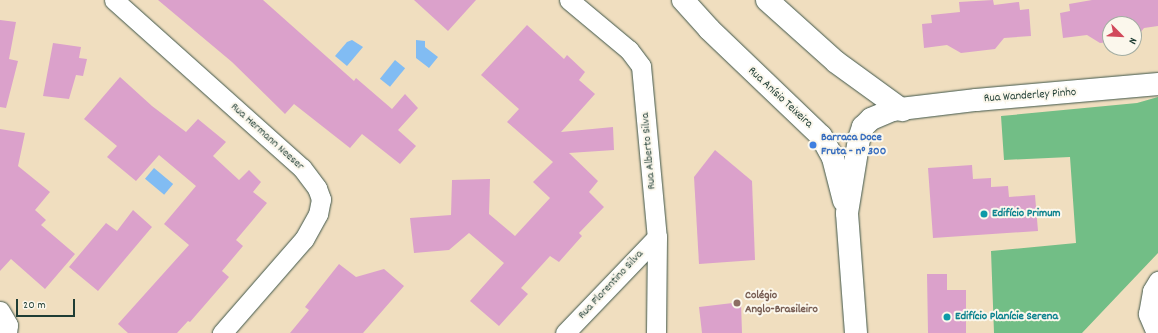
<!DOCTYPE html>
<meta charset="utf-8">
<style>
body{margin:0}
#map{position:relative;width:1158px;height:333px;overflow:hidden;background:#f0debf;font-family:Dekko,sans-serif}
div>[style]{position:absolute}
.forest>*{inset:0;background:#72be86}
.water>*{inset:0;background:#81bcf3;transform-origin:0 0}
.building>*{inset:0;background:#dba1cb}
.roads{filter:drop-shadow(0 0 1px #3e5549) drop-shadow(0 0 1px #3e5549)}
.street>*{height:19px;margin:-9.5px;padding:0 9.5px;transform-origin:9.5px;border-radius:9.5px;background:#fff}
.secondary>*{height:22px;margin:-11px;padding:0 11px;transform-origin:11px;border-radius:11px;background:#fff}
.dots>*{width:11px;height:11px;translate:-50% -50%;box-sizing:border-box;border:2px solid #fbf7ec;border-radius:50%}
span{translate:-50% -50%;white-space:nowrap;text-align:center;line-height:1.15;-webkit-text-stroke:4px #fbf7ec;paint-order:stroke}
.street-label{font-size:12px;color:#1f3d34}
.shop-label{font-size:12px;color:#366cbe;font-weight:700}
.left{translate:0 -50%;text-align:left}
.culture-label{font-size:12px;color:#0d838f;font-weight:700}
.education-label{font-size:12px;color:#785e54;font-weight:700}
.north{position:absolute;left:1102px;top:16px;width:40px;height:40px;box-sizing:border-box;background:#fbf7ec;border:1px solid #a3ada2;border-radius:50%;rotate:114deg;font-size:11px;font-weight:700;line-height:16px;text-align:center;color:#1f3d34}
.north::after{content:'';display:block;margin:auto;width:14px;height:18px;background:#d1495b;clip-path:polygon(50% 0,100% 100%,50% 72%,0 100%)}
.scale{position:absolute;left:16px;top:299px;width:59px;height:18px;box-sizing:border-box;border:2px solid #1f3d34;border-top:0;padding-left:5px;font-size:12px;line-height:14px;white-space:nowrap;color:#1f3d34;-webkit-text-stroke:3px #fbf7ec;paint-order:stroke}
</style>
<div id="map">
<div class="forest">
<div style="clip-path:polygon(1158px 97px,1158px 253px,1082px 333px,994px 333px,991px 251px,1076px 243px,1070px 157px,1004px 160px,1001px 116px,1137px 103px)"></div>
</div>
<div class="water">
<div style="clip-path:polygon(352px 40px,363px 47px,347px 66px,335px 56px,347px 42px)"></div>
<div style="clip-path:polygon(416px 40px,425px 41px,425px 47px,438px 57px,429px 68px,416px 58px)"></div>
<div style="left:395px;top:60px;width:13px;height:24px;rotate:39deg"></div>
<div style="left:154px;top:168px;width:25px;height:14px;rotate:40deg"></div>
</div>
<div class="building">
<div style="clip-path:polygon(158px 0,263px 0,354px 81px,356px 78px,392px 109px,405px 94px,418px 108px,398px 130px,416px 146px,400px 164px,362px 134px,350px 148px,294px 104px,285px 114px,232px 62px)"></div>
<div style="clip-path:polygon(414px 0,476px 0,448px 31px)"></div>
<div style="clip-path:polygon(993px 0,994px 5px,1019px 2px,1020px 10px,1029px 9px,1031px 36px,1004px 38px,995px 49px,961px 53px,947px 45px,924px 48px,922px 24px,932px 23px,931px 15px,960px 12px,959px 2px)"></div>
<div style="clip-path:polygon(1092px 0,1158px 0,1158px 26px,1144px 28px,1135px 39px,1134px 24px,1110px 24px,1110px 42px,1100px 43px,1087px 35px,1063px 38px,1060px 13px,1070px 11px,1069px 4px)"></div>
<div style="clip-path:polygon(0 20px,16px 22px,9px 59px,18px 61px,6px 108px,0 107px)"></div>
<div style="clip-path:polygon(527px 25px,564px 59px,567px 55px,585px 72px,579px 80px,595px 94px,561px 132px,613px 127px,614px 150px,569px 153px,598px 181px,589px 192px,604px 207px,579px 233px,582px 236px,559px 262px,550px 256px,521px 288px,528px 294px,499px 326px,470px 301px,504px 263px,469px 233px,449px 250px,414px 253px,410px 218px,451px 215px,452px 180px,490px 179px,489px 214px,515px 236px,550px 198px,533px 182px,553px 162px,507px 122px,519px 109px,481px 75px)"></div>
<div style="clip-path:polygon(53px 43px,81px 47px,79px 58px,87px 59px,83px 76px,76px 75px,69px 99px,43px 96px)"></div>
<div style="clip-path:polygon(120px 77px,152px 106px,186px 132px,198px 119px,226px 142px,213px 156px,239px 180px,249px 170px,261px 182px,253px 192px,267px 203px,236px 240px,243px 246px,222px 271px,229px 277px,190px 322px,188px 321px,177px 333px,128px 333px,118px 324px,189px 245px,164px 224px,196px 186px,159px 155px,136px 181px,107px 157px,117px 146px,84px 119px)"></div>
<div style="clip-path:polygon(0 129px,25px 133px,18px 166px,50px 192px,35px 210px,46px 220px,41px 225px,75px 254px,45px 289px,11px 259px,0 271px)"></div>
<div style="clip-path:polygon(715px 150px,752px 181px,755px 260px,699px 264px,694px 177px)"></div>
<div style="clip-path:polygon(972px 165px,973px 179px,991px 178px,991px 187px,1008px 186px,1009px 197px,1035px 195px,1038px 231px,933px 238px,928px 168px)"></div>
<div style="clip-path:polygon(133px 210px,152px 227px,98px 291px,69px 267px,106px 223px,117px 231px)"></div>
<div style="clip-path:polygon(339px 264px,356px 277px,384px 269px,404px 286px,363px 333px,290px 333px,309px 310px,305px 307px)"></div>
<div style="clip-path:polygon(927px 274px,947px 274px,947px 290px,966px 290px,966px 333px,928px 333px)"></div>
<div style="clip-path:polygon(741px 302px,742px 333px,702px 333px,699px 307px)"></div>
</div>
<div class="roads">
<div class="street">
<div style="left:114px;top:0;width:252px;rotate:41.8deg"></div>
<div style="left:302px;top:168px;width:25px;rotate:53deg"></div>
<div style="left:317px;top:188px;width:12px;rotate:70deg"></div>
<div style="left:321px;top:199px;width:15px;rotate:101deg"></div>
<div style="left:318px;top:214px;width:29px;rotate:119deg"></div>
<div style="left:304px;top:239px;width:125px;rotate:131.1deg"></div>
<div style="left:569px;top:0;width:78px;rotate:39.8deg"></div>
<div style="left:629px;top:50px;width:20px;rotate:53deg"></div>
<div style="left:641px;top:66px;width:172px;rotate:84.7deg"></div>
<div style="left:657px;top:237px;width:96px;rotate:90.6deg"></div>
<div style="left:0;top:311px;width:16px;rotate:60deg"></div>
<div style="left:8px;top:325px;width:8px;rotate:97deg"></div>
<div style="left:565px;top:333px;width:133px;rotate:-46.2deg"></div>
<div style="left:1156px;top:333px;width:21px;rotate:-113deg"></div>
<div style="left:1148px;top:314px;width:23px;rotate:-80deg"></div>
<div style="left:1152px;top:291px;width:12px;rotate:-59deg"></div>
</div>
<div class="secondary">
<div style="left:683px;top:0;width:39px;rotate:48deg"></div>
<div style="left:709px;top:29px;width:155px;rotate:43.7deg"></div>
<div style="left:821px;top:136px;width:25px;rotate:61deg"></div>
<div style="left:833px;top:158px;width:44px;rotate:75.7deg"></div>
<div style="left:767px;top:0;width:93px;rotate:41.9deg"></div>
<div style="left:836px;top:62px;width:82px;rotate:36deg"></div>
<div style="left:856px;top:333px;width:120px;rotate:-94.3deg"></div>
<div style="left:847px;top:213px;width:75px;rotate:-80.8deg"></div>
<div style="left:859px;top:139px;width:13px;rotate:-72deg"></div>
<div style="left:863px;top:127px;width:11px;rotate:-45deg"></div>
<div style="left:871px;top:119px;width:23px;rotate:-23deg"></div>
<div style="left:892px;top:110px;width:85px;rotate:-6.8deg"></div>
<div style="left:976px;top:100px;width:183px;rotate:-5deg"></div>
</div>
</div>
<div class="dots">
<div style="left:813px;top:145px;background:#3f7fe0"></div>
<div style="left:984px;top:214px;background:#0f9aa8"></div>
<div style="left:737px;top:303px;background:#8d6e63"></div>
<div style="left:947px;top:317px;background:#0f9aa8"></div>
</div>
<div class="street-label">
<span style="left:1030px;top:96px;rotate:-4deg">Rua Wanderley Pinho</span>
<span style="left:780px;top:98px;rotate:43deg">Rua Anísio Teixeira</span>
<span style="left:267px;top:137px;rotate:42deg">Rua Hermann Neeser</span>
<span style="left:649px;top:151px;rotate:-95deg">Rua Alberto Silva</span>
<span style="left:611px;top:285px;rotate:-47deg">Rua Florentino Silva</span>
</div>
<div class="shop-label">
<span class="left" style="left:821px;top:145px">Barraca Doce<br>Fruta - n° 300</span>
</div>
<div class="culture-label">
<span class="left" style="left:992px;top:214px">Edifício Primum</span>
<span class="left" style="left:955px;top:317px">Edifício Planície Serena</span>
</div>
<div class="education-label">
<span class="left" style="left:745px;top:303px">Colégio<br>Anglo-Brasileiro</span>
</div>
<div class="north">N</div>
<div class="scale">20 m</div>
</div>
